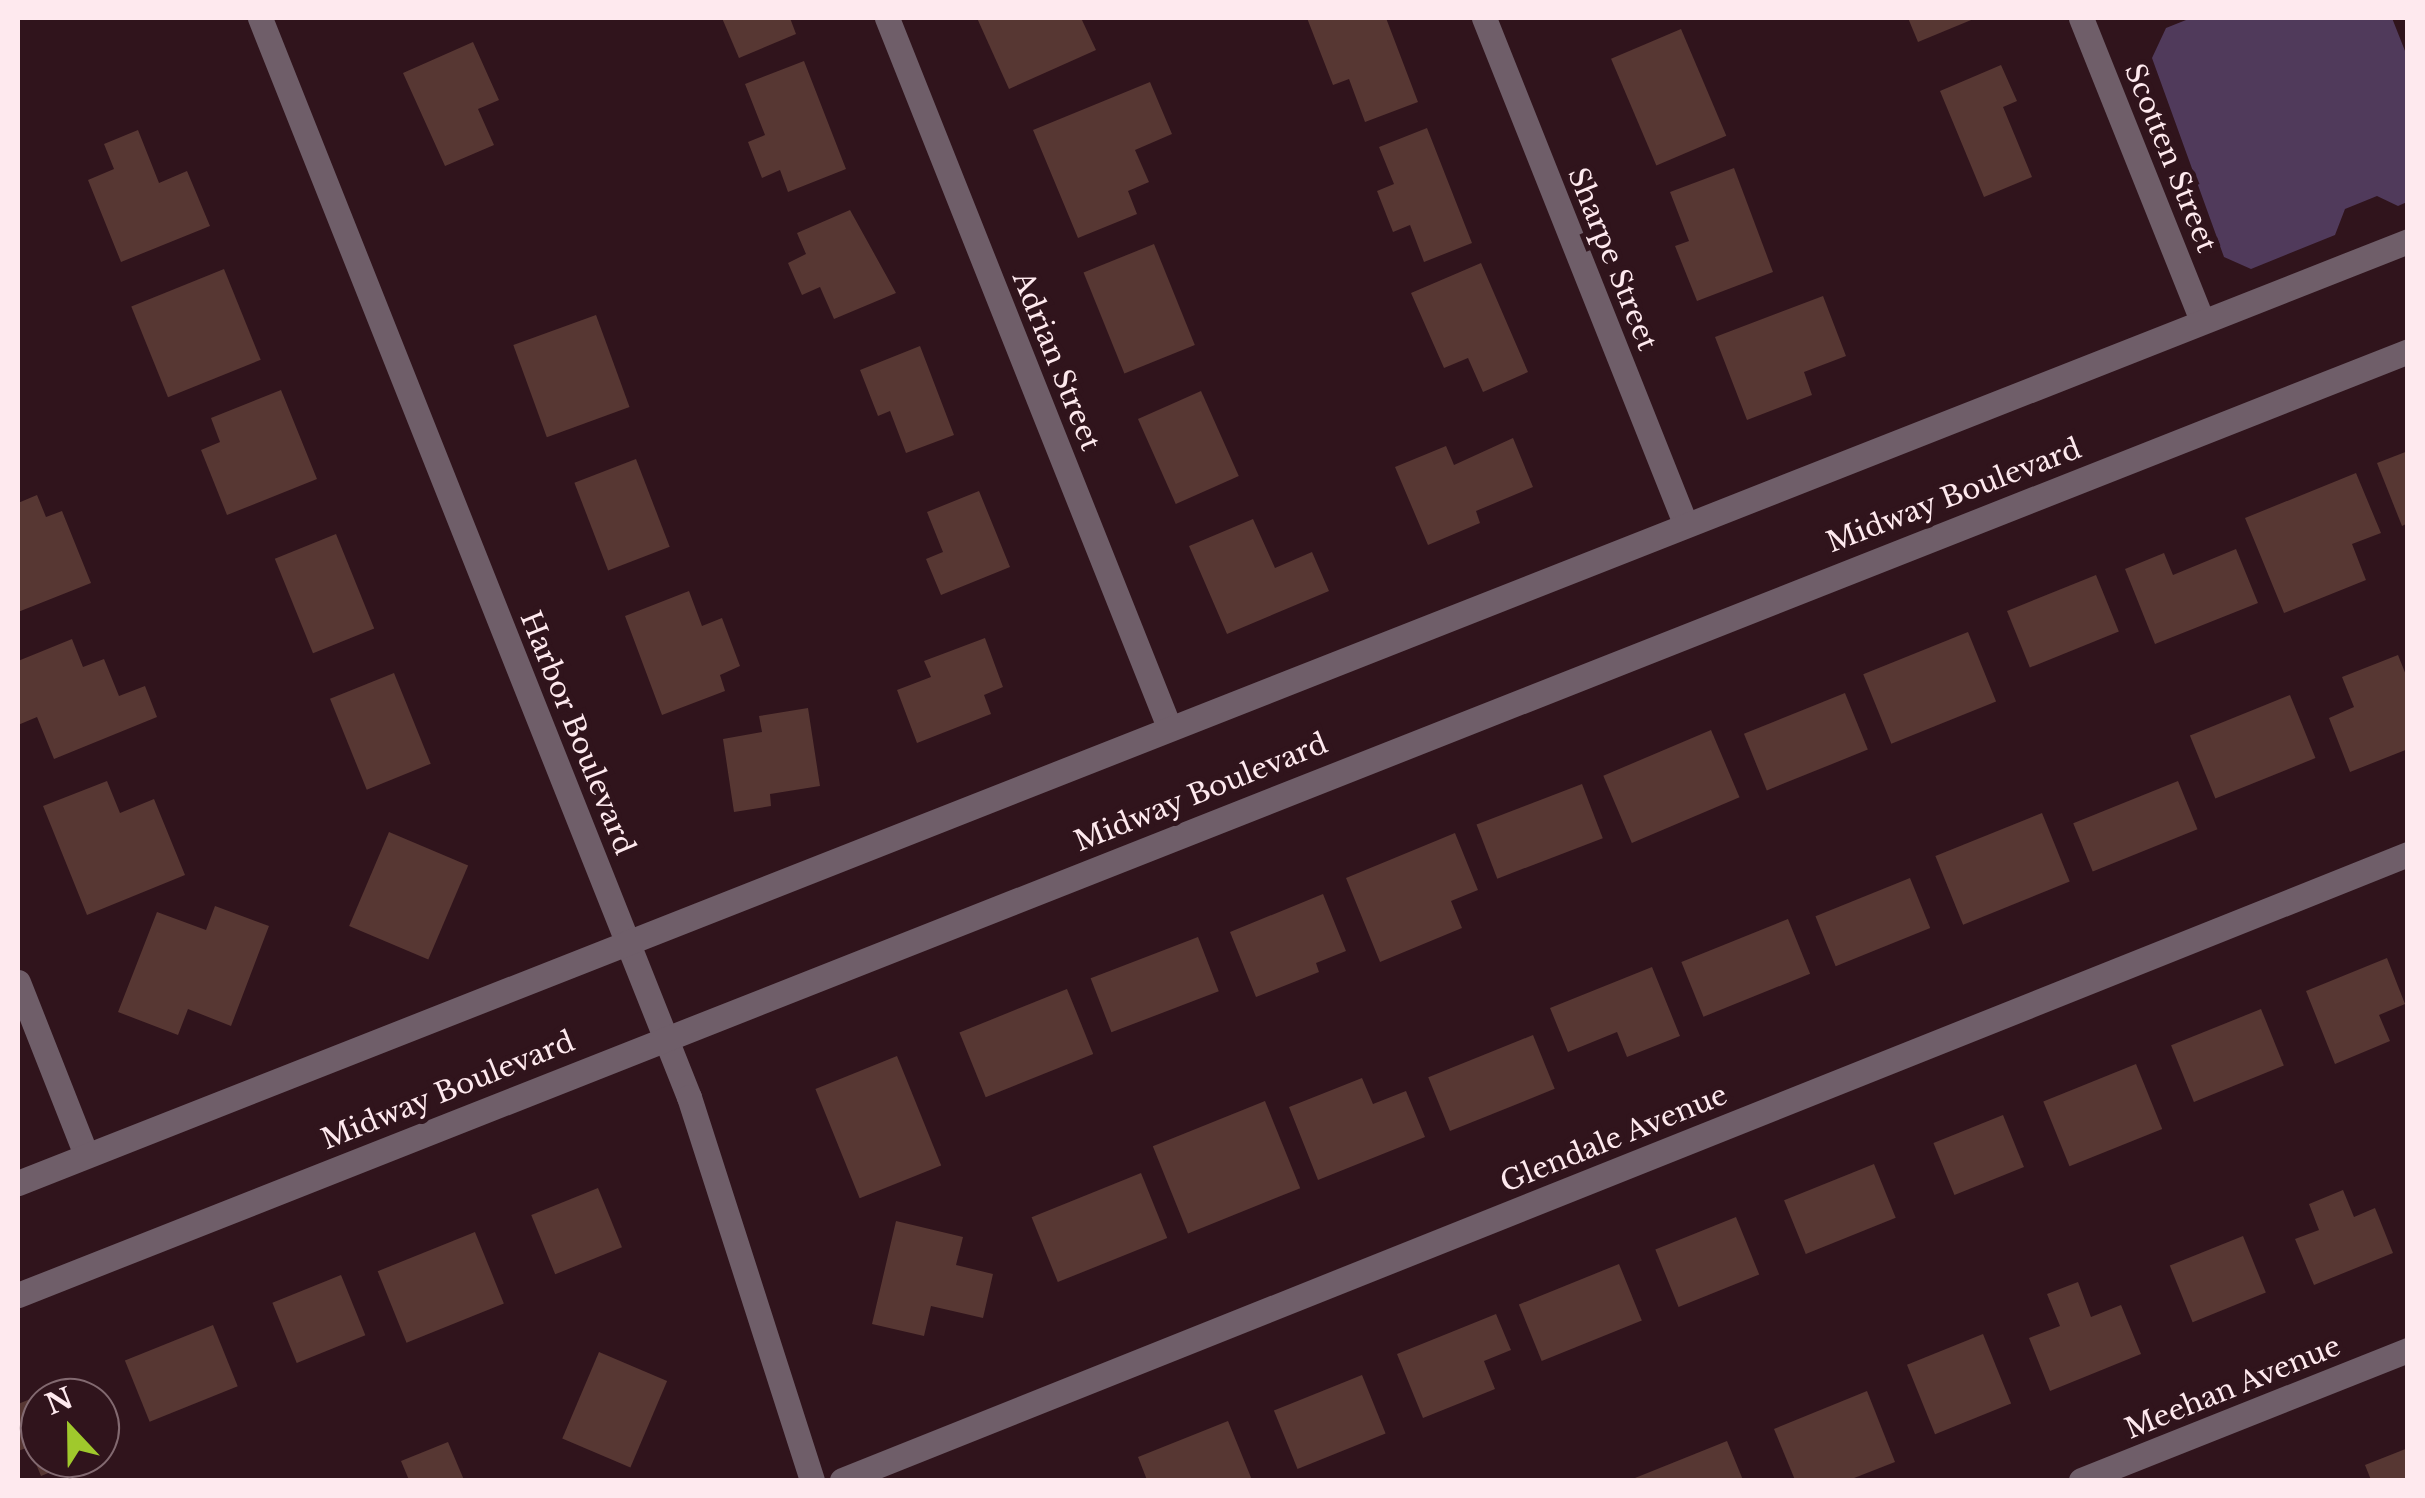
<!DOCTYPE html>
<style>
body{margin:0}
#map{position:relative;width:2425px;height:1498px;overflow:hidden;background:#30141c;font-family:"Libre Baskerville",serif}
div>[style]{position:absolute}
.water>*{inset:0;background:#503a5b}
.building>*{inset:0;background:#573733;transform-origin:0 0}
.minor>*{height:25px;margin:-12.5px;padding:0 12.5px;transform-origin:12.5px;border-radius:12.5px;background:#6f5e69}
.tertiary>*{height:25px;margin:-12.5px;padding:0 12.5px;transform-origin:12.5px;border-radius:12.5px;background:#6f5e69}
span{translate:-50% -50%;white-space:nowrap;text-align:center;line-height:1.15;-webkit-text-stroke:10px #30141c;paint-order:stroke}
.street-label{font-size:28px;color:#fee9ee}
.frame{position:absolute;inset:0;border:20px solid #fee9ee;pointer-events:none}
.north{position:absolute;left:20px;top:1378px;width:100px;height:100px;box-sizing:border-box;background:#30141c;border:2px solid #826970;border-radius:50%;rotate:338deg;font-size:28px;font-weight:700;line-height:40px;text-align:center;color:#fee9ee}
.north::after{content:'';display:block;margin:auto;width:35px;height:45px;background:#a0c92c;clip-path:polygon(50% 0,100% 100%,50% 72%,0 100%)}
</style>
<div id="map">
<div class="water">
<div style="clip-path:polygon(2191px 18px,2392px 18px,2407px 56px,2407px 202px,2398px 206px,2377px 196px,2345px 209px,2335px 235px,2251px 269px,2224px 257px,2152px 58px,2166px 28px)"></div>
</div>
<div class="building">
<div style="clip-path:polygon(722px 18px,790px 18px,796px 34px,739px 58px)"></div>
<div style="clip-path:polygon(977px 18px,1081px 18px,1096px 50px,1009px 89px)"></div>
<div style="clip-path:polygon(1307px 18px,1386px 18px,1418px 102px,1365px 122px,1349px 79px,1333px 85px)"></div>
<div style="clip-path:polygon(1908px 18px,1976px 18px,1918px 42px)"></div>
<div style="left:1681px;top:29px;width:116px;height:76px;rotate:67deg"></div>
<div style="clip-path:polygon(473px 42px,499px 100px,478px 109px,494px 145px,445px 166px,403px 73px)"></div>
<div style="clip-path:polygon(804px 61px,846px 169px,788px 192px,780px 170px,762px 178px,748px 142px,765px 135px,745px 84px)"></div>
<div style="clip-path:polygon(2001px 65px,2017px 101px,2003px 107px,2032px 177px,1984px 197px,1940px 91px)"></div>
<div style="clip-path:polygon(1150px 82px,1172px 134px,1135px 150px,1149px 182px,1128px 191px,1137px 214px,1078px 238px,1033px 130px)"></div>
<div style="clip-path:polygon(1427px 128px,1472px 243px,1424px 262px,1410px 225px,1393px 232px,1377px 191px,1394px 184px,1379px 147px)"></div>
<div style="clip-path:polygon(138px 130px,159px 183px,187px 171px,210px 226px,121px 262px,88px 180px,114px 169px,104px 144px)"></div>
<div style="clip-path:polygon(1734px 168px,1773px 272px,1697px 301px,1675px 246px,1689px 241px,1670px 192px)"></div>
<div style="clip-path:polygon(850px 210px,896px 293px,834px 319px,820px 287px,802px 295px,788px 263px,806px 254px,797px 233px)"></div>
<div style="left:1154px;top:244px;width:109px;height:76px;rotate:68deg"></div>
<div style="clip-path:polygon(1481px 263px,1528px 372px,1483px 392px,1468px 358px,1444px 368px,1411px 293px)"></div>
<div style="left:224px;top:269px;width:98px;height:100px;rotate:68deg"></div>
<div style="clip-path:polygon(1823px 296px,1846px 356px,1804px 372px,1812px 395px,1747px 420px,1715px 337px)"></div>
<div style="left:596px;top:315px;width:98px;height:88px;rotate:70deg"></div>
<div style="clip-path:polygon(920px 346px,954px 435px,906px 453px,890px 411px,878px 416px,860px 370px)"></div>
<div style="clip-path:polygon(281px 390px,317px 479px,227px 515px,201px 450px,220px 442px,211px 418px)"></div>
<div style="left:1201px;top:391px;width:93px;height:69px;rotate:66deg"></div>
<div style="clip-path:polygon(1513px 438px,1533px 487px,1476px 511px,1480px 523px,1428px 545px,1395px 467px,1446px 446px,1454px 465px)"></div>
<div style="clip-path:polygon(2408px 451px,2408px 523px,2402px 526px,2377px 463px)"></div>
<div style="left:636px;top:459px;width:94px;height:66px;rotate:69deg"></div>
<div style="clip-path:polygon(2356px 473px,2381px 533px,2352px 544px,2366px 580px,2284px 613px,2245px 518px)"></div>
<div style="clip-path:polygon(979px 491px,1010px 567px,941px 595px,926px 559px,943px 552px,927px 512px)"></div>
<div style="clip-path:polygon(37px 495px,46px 517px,62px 511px,91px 583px,18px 612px,18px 503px)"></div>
<div style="clip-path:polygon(1253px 519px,1275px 568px,1312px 552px,1329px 591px,1227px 634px,1189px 546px)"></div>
<div style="left:336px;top:534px;width:102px;height:66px;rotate:68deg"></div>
<div style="clip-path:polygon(2236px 549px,2258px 603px,2155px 644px,2125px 569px,2164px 553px,2173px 575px)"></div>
<div style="left:2096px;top:575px;width:61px;height:96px;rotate:68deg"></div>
<div style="clip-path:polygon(689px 591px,702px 626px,722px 618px,740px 666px,720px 675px,725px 691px,662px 715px,625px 616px)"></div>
<div style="left:1968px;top:632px;width:75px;height:113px;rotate:68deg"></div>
<div style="clip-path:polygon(985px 638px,1003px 687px,984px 695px,991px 714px,917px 743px,897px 690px,931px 677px,924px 661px)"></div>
<div style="clip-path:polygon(72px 639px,83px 667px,104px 659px,119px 696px,145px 686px,157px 717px,54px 759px,37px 717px,18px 725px,18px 661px)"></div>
<div style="clip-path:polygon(2398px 655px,2408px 680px,2408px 749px,2350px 772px,2329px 718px,2354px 707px,2342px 677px)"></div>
<div style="left:394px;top:673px;width:98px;height:69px;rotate:68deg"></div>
<div style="left:1845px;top:693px;width:61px;height:109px;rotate:68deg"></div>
<div style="left:2290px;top:695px;width:68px;height:108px;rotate:68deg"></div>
<div style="clip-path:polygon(808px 708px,820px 786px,770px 794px,771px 806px,734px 812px,723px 739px,762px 732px,759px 716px)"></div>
<div style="left:1711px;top:730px;width:73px;height:117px;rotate:67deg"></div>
<div style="clip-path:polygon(107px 781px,120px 813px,154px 799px,185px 875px,87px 915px,43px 806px)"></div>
<div style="left:2178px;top:781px;width:52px;height:113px;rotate:68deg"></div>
<div style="left:1582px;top:784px;width:58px;height:113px;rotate:69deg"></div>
<div style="left:2042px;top:813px;width:74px;height:115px;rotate:68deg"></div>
<div style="left:389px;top:832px;width:86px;height:102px;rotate:23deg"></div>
<div style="clip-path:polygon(1455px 833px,1478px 890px,1451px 901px,1462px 928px,1380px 962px,1346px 878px)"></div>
<div style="left:1910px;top:878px;width:54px;height:102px;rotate:68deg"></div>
<div style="clip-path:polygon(1323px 894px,1346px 951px,1316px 963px,1319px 972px,1256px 997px,1230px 932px)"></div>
<div style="clip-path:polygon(215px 906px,269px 926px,231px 1026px,188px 1009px,178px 1035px,118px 1012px,157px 912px,206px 930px)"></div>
<div style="left:1788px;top:919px;width:59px;height:115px;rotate:68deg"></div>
<div style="left:1198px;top:937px;width:58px;height:115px;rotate:69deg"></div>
<div style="clip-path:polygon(2387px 958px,2405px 1004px,2379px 1015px,2390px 1041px,2335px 1064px,2306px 991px)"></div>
<div style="clip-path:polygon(1652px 967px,1680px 1036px,1627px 1057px,1617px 1032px,1568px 1052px,1550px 1008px)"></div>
<div style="left:1067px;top:989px;width:70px;height:116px;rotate:68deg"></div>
<div style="left:2261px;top:1009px;width:61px;height:97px;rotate:68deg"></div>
<div style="left:1533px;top:1035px;width:58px;height:113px;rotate:68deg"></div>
<div style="left:897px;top:1056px;width:118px;height:88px;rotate:68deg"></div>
<div style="left:2136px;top:1064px;width:70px;height:100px;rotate:68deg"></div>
<div style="clip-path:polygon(1362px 1078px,1373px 1104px,1406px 1091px,1425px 1137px,1318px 1180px,1289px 1107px)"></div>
<div style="left:1265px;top:1101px;width:94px;height:121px;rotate:68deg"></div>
<div style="left:2003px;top:1115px;width:56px;height:75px;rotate:68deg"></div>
<div style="left:1874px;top:1164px;width:58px;height:97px;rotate:68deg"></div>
<div style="left:1141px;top:1173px;width:70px;height:118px;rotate:68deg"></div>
<div style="left:598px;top:1188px;width:64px;height:72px;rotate:68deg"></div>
<div style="clip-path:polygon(2343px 1190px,2354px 1217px,2375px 1208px,2393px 1253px,2314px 1285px,2295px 1239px,2319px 1230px,2309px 1204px)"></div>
<div style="left:1736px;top:1217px;width:62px;height:87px;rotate:68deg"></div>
<div style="clip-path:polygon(896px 1221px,963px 1237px,956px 1265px,993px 1274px,983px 1318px,931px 1306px,924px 1336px,872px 1324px)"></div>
<div style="left:475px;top:1232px;width:77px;height:105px;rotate:68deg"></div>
<div style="left:2243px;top:1236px;width:61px;height:79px;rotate:68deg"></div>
<div style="left:1619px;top:1264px;width:61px;height:108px;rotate:68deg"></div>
<div style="left:341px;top:1275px;width:65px;height:74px;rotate:68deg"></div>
<div style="clip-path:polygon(2078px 1282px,2091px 1317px,2121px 1305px,2141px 1354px,2050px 1391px,2029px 1338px,2060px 1326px,2047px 1294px)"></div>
<div style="clip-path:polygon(1496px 1314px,1511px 1350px,1484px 1361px,1495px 1389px,1423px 1418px,1397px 1354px)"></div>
<div style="left:213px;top:1325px;width:66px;height:95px;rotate:68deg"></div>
<div style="left:1983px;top:1334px;width:75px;height:82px;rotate:68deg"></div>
<div style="left:599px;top:1352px;width:74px;height:94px;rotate:23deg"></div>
<div style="left:1362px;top:1375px;width:63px;height:95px;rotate:68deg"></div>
<div style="clip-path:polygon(65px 1385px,70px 1398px,40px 1398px,40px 1458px,85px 1458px,41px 1476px,29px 1447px,18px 1451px,18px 1404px)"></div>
<div style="clip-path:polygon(1867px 1391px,1895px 1462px,1849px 1480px,1795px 1480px,1774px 1429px)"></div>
<div style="clip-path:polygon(1228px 1421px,1252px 1480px,1147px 1480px,1138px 1457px)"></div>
<div style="clip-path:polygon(1727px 1441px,1743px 1480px,1630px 1480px)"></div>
<div style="clip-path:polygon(448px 1442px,464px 1480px,409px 1480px,401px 1461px)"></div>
<div style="clip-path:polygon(2408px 1448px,2408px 1480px,2371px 1480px,2365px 1465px)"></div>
</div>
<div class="minor">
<div style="left:887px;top:18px;width:763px;rotate:68.31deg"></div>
<div style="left:1484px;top:18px;width:544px;rotate:68.3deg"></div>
<div style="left:2081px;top:18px;width:326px;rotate:68.2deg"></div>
<div style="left:18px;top:982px;width:186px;rotate:68.5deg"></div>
<div style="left:842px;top:1480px;width:1686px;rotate:-21.79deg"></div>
<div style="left:2081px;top:1480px;width:352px;rotate:-21.7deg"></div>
</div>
<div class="tertiary">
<div style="left:260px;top:18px;width:1161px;rotate:68.32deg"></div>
<div style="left:689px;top:1097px;width:402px;rotate:72.2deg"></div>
<div style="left:18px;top:1183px;width:2569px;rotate:-21.51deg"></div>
<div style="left:18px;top:1295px;width:2570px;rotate:-21.55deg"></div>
</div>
<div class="street-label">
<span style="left:2170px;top:158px;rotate:68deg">Scotten Street</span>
<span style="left:1612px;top:259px;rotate:68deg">Sharpe Street</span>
<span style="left:1056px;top:361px;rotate:68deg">Adrian Street</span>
<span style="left:1954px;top:496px;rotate:-21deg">Midway Boulevard</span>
<span style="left:577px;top:733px;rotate:68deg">Harbor Boulevard</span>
<span style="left:1201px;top:793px;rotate:-22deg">Midway Boulevard</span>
<span style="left:448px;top:1091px;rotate:-22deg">Midway Boulevard</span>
<span style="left:1614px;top:1139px;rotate:-22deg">Glendale Avenue</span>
<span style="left:2233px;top:1388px;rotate:-22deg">Meehan Avenue</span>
</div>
<div class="frame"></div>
<div class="north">N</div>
</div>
